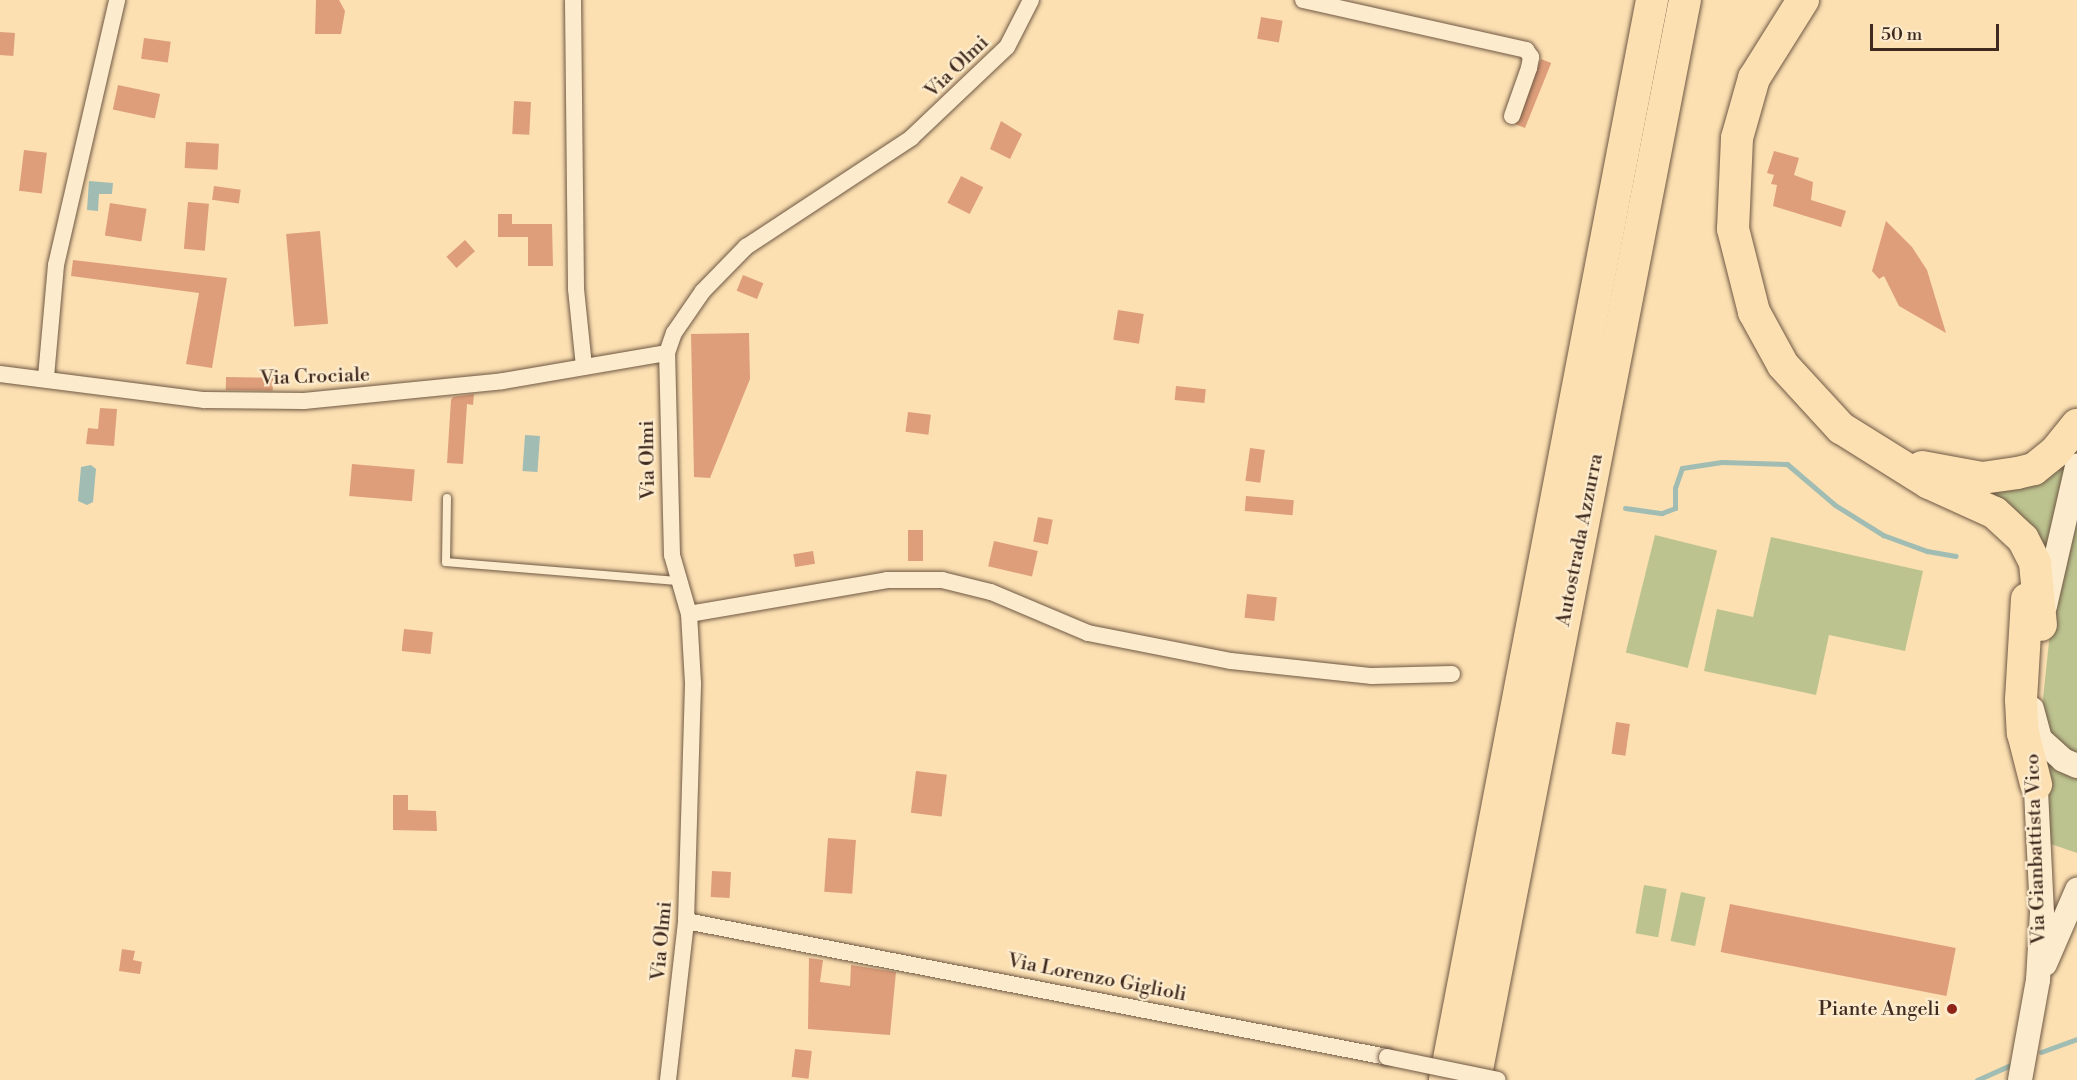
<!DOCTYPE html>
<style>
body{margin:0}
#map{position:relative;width:2077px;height:1080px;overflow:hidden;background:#fce0b2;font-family:"Libre Bodoni",serif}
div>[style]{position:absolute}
.green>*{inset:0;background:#bcc38f;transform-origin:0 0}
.water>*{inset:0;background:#a0bcb3;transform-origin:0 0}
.stream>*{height:5px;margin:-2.5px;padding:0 2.5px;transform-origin:2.5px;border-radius:2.5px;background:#a0bcb3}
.building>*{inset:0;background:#de9e7a;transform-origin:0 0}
.roads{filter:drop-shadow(0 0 2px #6f5844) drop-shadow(0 0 2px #6f5844)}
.service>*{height:8px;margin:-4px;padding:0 4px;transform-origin:4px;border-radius:4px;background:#fdebcd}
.minor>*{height:16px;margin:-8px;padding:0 8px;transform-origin:8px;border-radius:8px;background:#fdebcd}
.secondary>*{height:24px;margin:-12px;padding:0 12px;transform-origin:12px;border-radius:12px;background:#fdebcd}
.motorway>*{height:32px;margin:-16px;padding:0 16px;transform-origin:16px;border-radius:16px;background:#fce0b2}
.bridges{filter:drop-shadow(0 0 2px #6f5844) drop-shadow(0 0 2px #6f5844)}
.minor-bridge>*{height:16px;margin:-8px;padding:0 8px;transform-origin:8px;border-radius:8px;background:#fdebcd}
.dots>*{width:16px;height:16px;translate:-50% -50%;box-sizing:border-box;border:3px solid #fdebcd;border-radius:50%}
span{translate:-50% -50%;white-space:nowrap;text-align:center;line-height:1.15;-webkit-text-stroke:4.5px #fdebcd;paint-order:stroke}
.street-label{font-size:20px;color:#402a1f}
.poi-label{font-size:20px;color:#402a1f}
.right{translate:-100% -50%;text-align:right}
.scale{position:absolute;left:1870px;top:24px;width:129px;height:27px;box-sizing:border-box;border:3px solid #402a1f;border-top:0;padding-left:8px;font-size:18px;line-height:21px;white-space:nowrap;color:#402a1f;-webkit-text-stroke:4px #fdebcd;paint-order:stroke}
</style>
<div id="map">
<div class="green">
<div style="clip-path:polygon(2068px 457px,2053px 550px,2044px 554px,1968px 482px)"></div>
<div style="clip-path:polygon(2077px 499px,2077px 758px,2058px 748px,2041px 718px,2052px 613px)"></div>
<div style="left:1655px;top:535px;width:64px;height:121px;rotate:14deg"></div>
<div style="clip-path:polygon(1771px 537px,1923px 571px,1905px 651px,1829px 635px,1816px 695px,1704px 671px,1717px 609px,1753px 617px)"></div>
<div style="clip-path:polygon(2041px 745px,2077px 771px,2077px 853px,2048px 843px)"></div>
<div style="left:1644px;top:885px;width:23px;height:49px;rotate:10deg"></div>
<div style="left:1681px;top:892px;width:25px;height:50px;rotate:12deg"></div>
</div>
<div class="water">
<div style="clip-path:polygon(89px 181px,113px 183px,112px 194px,99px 194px,98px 211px,87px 210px)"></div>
<div style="left:525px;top:435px;width:15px;height:36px;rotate:4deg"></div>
<div style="clip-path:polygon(91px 465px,96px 469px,93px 502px,87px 505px,78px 501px,81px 467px)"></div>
</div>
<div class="stream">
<div style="left:1625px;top:508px;width:37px;rotate:8deg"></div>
<div style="left:1662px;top:513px;width:14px;rotate:-21deg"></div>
<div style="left:1675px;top:508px;width:20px;rotate:-90deg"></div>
<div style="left:1675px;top:488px;width:21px;rotate:-71deg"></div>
<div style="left:1682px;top:468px;width:40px;rotate:-8.5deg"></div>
<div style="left:1722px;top:462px;width:65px;rotate:1.8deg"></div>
<div style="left:1787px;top:464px;width:63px;rotate:40.5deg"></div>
<div style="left:1835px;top:505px;width:57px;rotate:32deg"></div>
<div style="left:1883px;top:535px;width:47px;rotate:20deg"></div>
<div style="left:1927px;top:551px;width:29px;rotate:10deg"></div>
<div style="left:2041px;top:1052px;width:38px;rotate:-20deg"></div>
<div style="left:1977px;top:1080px;width:39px;rotate:-24deg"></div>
</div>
<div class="building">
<div style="clip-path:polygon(316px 0,339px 0,345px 11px,341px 34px,315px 34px)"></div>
<div style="left:1261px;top:17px;width:22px;height:22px;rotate:10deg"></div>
<div style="left:0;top:32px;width:15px;height:23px;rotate:4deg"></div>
<div style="left:144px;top:38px;width:27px;height:21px;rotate:8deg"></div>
<div style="left:1541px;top:59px;width:11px;height:70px;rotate:22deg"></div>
<div style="left:118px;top:85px;width:43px;height:25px;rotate:12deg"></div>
<div style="left:514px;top:101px;width:17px;height:33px;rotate:3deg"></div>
<div style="clip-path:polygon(1001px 121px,1022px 134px,1010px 159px,990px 149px)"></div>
<div style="left:186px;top:142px;width:33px;height:26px;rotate:3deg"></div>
<div style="left:24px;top:150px;width:23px;height:41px;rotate:7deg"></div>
<div style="clip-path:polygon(1774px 151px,1799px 158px,1794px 175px,1813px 182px,1811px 200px,1846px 211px,1841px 227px,1773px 206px,1777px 185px,1771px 184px,1774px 175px,1767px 173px)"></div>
<div style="left:961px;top:176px;width:25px;height:30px;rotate:27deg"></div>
<div style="left:214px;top:186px;width:27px;height:14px;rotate:8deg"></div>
<div style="left:188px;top:202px;width:21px;height:47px;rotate:5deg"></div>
<div style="left:110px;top:203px;width:37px;height:33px;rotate:9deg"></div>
<div style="clip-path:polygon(498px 214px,512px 214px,512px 224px,552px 224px,553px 266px,528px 266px,528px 237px,498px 237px)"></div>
<div style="clip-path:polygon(1886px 221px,1912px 247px,1927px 270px,1946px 333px,1899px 306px,1884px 276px,1879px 279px,1872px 271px)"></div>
<div style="left:320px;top:231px;width:93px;height:34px;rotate:85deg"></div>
<div style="left:465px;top:240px;width:15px;height:25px;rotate:48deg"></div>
<div style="clip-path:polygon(73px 260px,227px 278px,212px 368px,186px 364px,199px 293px,71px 276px)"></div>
<div style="left:743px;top:275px;width:22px;height:17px;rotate:22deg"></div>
<div style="left:1118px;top:310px;width:26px;height:30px;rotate:9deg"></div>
<div style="clip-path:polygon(749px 333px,750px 379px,710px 478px,694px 477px,691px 334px)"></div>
<div style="left:226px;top:377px;width:47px;height:13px;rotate:1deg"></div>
<div style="left:1176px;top:386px;width:30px;height:14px;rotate:6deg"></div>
<div style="clip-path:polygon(474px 394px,473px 405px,467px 404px,463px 464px,447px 463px,451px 400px,453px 397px)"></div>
<div style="clip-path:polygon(100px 408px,117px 409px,114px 446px,86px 444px,88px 428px,98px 429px)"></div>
<div style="left:908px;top:412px;width:23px;height:20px;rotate:7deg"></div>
<div style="left:1250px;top:448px;width:15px;height:33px;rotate:8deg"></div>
<div style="left:352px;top:464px;width:63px;height:32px;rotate:5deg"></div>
<div style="left:1246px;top:496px;width:48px;height:15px;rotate:5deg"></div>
<div style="left:1038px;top:517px;width:15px;height:25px;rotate:11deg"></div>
<div style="left:908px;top:530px;width:15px;height:31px"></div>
<div style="left:994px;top:541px;width:45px;height:26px;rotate:13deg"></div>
<div style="left:813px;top:551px;width:13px;height:20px;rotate:81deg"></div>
<div style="left:1247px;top:594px;width:30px;height:24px;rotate:6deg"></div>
<div style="left:404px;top:629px;width:29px;height:22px;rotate:6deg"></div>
<div style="left:1616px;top:722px;width:14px;height:32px;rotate:8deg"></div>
<div style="left:916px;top:771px;width:31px;height:42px;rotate:7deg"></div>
<div style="clip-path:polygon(393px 795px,408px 795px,408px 810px,436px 811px,437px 831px,393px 830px)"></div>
<div style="left:828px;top:838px;width:28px;height:54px;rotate:4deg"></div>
<div style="left:712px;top:871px;width:19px;height:26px;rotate:3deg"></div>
<div style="left:1730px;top:904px;width:230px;height:49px;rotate:11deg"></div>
<div style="clip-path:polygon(122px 949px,135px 951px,133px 960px,142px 962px,140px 974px,119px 971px)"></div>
<div style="clip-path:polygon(809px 958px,823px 960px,820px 982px,850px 986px,851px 965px,896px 972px,890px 1035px,808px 1029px)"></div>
<div style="left:795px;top:1049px;width:17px;height:28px;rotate:7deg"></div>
</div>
<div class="roads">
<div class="service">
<div style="left:447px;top:498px;width:64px;rotate:90.9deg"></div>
<div style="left:446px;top:562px;width:234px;rotate:4.7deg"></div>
</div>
<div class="minor">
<div style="left:573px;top:0;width:289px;rotate:89.4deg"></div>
<div style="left:576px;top:289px;width:78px;rotate:84.1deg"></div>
<div style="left:1303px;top:0;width:229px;rotate:12.6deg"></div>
<div style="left:1526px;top:50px;width:9px;rotate:54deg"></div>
<div style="left:1531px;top:57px;width:11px;rotate:100deg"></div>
<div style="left:1529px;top:68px;width:51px;rotate:109.5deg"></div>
<div style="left:0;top:374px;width:206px;rotate:7.3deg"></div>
<div style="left:204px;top:400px;width:100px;rotate:0.6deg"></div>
<div style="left:304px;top:401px;width:200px;rotate:-5.7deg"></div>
<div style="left:503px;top:381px;width:166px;rotate:-9.7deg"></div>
<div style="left:46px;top:377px;width:112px;rotate:-84.9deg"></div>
<div style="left:56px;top:265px;width:272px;rotate:-77deg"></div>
<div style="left:689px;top:614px;width:201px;rotate:-9.7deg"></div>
<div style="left:887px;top:580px;width:55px"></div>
<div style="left:942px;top:580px;width:50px;rotate:13.8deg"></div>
<div style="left:991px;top:592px;width:105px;rotate:22.9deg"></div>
<div style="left:1088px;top:633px;width:146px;rotate:11.1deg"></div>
<div style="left:1231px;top:661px;width:142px;rotate:6.1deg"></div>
<div style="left:1372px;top:676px;width:80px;rotate:-1.4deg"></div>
<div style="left:686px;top:921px;width:714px;rotate:10.98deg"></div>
<div style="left:668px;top:1080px;width:160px;rotate:-83.5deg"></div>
<div style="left:686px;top:921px;width:238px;rotate:-88.3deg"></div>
<div style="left:693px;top:683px;width:69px;rotate:-93.3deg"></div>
<div style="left:689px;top:614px;width:61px;rotate:-106.1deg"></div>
<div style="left:672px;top:555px;width:202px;rotate:-91.4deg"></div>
<div style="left:667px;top:353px;width:21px;rotate:-71deg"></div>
<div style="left:674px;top:333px;width:51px;rotate:-55.4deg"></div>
<div style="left:703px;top:291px;width:62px;rotate:-45.7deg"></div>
<div style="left:746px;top:247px;width:198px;rotate:-33.4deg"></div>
<div style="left:911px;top:138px;width:132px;rotate:-43.5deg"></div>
<div style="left:1007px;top:47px;width:53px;rotate:-62.9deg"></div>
</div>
<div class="secondary">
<div style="left:2045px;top:606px;width:144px;rotate:-77.1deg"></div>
<div style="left:2032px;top:709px;width:31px;rotate:75deg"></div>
<div style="left:2040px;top:739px;width:31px;rotate:42deg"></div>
<div style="left:2063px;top:760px;width:15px;rotate:23deg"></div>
<div style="left:2045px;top:964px;width:81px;rotate:-66.6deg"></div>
<div style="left:2020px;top:1080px;width:102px;rotate:-79.8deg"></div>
<div style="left:2038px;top:980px;width:67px;rotate:-86.6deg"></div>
<div style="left:2042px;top:913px;width:145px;rotate:-92.8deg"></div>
</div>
<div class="motorway">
<div style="left:1803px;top:0;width:92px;rotate:122.1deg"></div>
<div style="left:1754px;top:78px;width:62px;rotate:105.8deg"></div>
<div style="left:1737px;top:138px;width:91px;rotate:92.5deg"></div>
<div style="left:1733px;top:229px;width:86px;rotate:75.8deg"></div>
<div style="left:1754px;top:312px;width:60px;rotate:61.3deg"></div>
<div style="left:1783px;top:365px;width:86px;rotate:47.4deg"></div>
<div style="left:1841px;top:428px;width:104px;rotate:32deg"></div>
<div style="left:1929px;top:483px;width:72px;rotate:24.4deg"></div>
<div style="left:1995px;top:513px;width:38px;rotate:43deg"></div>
<div style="left:2023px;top:539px;width:27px;rotate:63deg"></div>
<div style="left:2035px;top:563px;width:62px;rotate:84.5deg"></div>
<div style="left:1922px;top:467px;width:61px;rotate:10.4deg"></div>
<div style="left:1982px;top:478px;width:35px;rotate:-8deg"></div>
<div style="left:2017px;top:473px;width:17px;rotate:-13deg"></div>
<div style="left:2034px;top:469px;width:27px;rotate:-39deg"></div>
<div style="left:2055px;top:452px;width:35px;rotate:-51deg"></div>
<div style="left:2027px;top:599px;width:101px;rotate:93.4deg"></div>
<div style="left:2021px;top:700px;width:33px;rotate:87deg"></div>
<div style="left:2023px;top:733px;width:53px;rotate:75.7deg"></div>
<div style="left:1445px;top:1080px;width:1100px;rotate:-79.15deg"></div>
<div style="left:1475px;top:1080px;width:1100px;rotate:-79deg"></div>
</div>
</div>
<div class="bridges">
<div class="minor-bridge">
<div style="left:1387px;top:1057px;width:113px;rotate:11.7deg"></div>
</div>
</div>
<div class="dots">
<div style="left:1952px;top:1009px;background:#8f2418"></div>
</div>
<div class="street-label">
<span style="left:957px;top:67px;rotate:-44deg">Via Olmi</span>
<span style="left:315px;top:377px;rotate:-2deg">Via Crociale</span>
<span style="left:648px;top:460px;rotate:-91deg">Via Olmi</span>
<span style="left:1580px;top:540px;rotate:-79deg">Autostrada Azzurra</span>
<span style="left:2036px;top:849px;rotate:-92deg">Via Gianbattista Vico</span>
<span style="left:662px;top:941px;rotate:-85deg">Via Olmi</span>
<span style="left:1097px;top:978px;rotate:11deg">Via Lorenzo Giglioli</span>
</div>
<div class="poi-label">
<span class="right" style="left:1940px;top:1009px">Piante Angeli</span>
</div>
<div class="scale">50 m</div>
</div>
